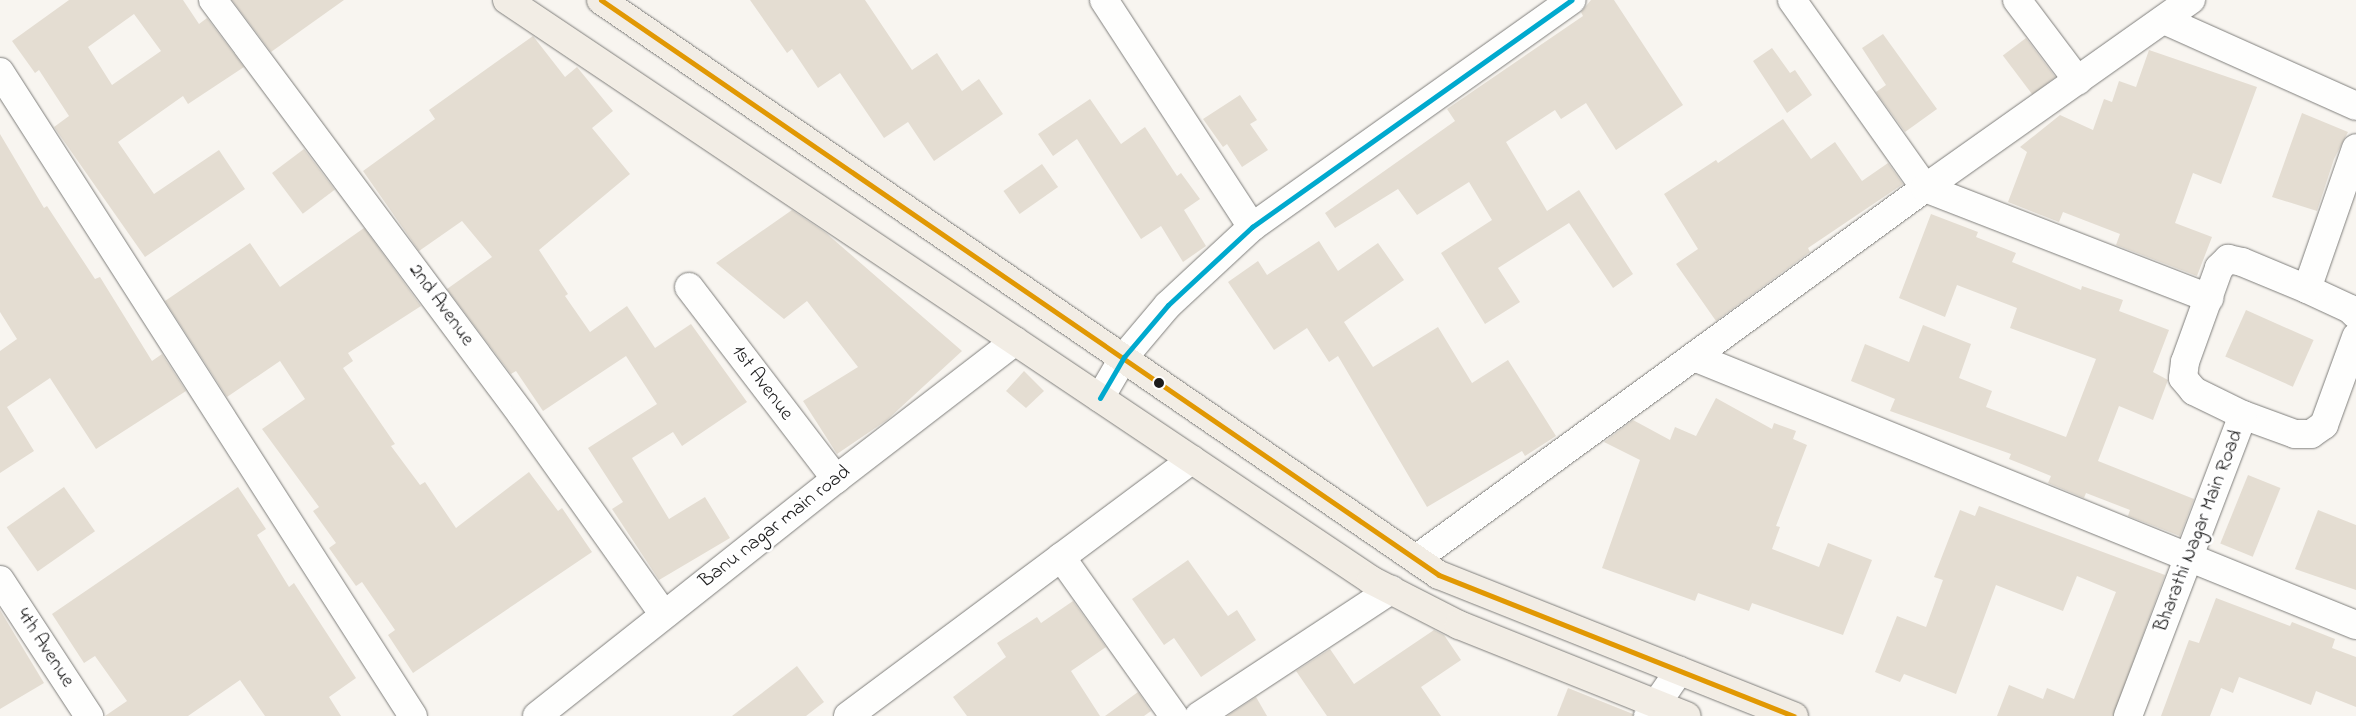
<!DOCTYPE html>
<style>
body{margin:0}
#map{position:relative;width:2356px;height:716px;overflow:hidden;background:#f8f5f0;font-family:"Indie Flower",sans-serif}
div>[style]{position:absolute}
.building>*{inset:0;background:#e4ddd2;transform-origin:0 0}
.roads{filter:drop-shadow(0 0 1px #7f7e7b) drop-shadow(0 0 1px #7f7e7b)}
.minor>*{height:28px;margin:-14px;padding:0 14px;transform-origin:14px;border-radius:14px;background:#fefefd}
.tertiary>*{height:28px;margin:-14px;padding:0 14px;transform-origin:14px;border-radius:14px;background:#fefefd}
.primary>*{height:28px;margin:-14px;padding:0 14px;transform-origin:14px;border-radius:14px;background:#f2ede5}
.bus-1>*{height:5px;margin:-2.5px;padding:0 2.5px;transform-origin:2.5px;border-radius:2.5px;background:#e19803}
.bus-2>*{height:5px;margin:-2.5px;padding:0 2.5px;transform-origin:2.5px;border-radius:2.5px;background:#00a9ce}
.dots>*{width:14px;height:14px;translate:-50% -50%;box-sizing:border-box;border:2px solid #fff;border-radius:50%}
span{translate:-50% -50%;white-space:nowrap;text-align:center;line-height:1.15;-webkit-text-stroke:5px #fff;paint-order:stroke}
.street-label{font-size:20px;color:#1c1c1c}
</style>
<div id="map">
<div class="building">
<div style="clip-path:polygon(evenodd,69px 0,183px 0,199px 24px,207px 18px,244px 67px,188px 104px,183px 96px,118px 142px,154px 194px,219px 150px,245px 189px,145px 257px,54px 127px,69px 116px,39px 70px,35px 73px,12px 41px,69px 0,134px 14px,161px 51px,112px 85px,88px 47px,134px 14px)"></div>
<div style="clip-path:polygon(232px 0,344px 0,271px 52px)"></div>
<div style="clip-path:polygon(750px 0,865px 0,912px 70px,937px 53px,962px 91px,979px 79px,1003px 114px,934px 161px,908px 122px,884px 138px,840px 73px,818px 88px,792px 49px,787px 53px)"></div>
<div style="clip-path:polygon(1591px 0,1614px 0,1683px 105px,1616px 150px,1586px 103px,1561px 119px,1555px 110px,1506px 142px,1547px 211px,1579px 190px,1633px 274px,1613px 288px,1569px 223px,1498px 268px,1520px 302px,1485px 324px,1441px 253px,1492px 220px,1469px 182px,1417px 215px,1398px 189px,1335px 228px,1325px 213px,1455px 121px,1447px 109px,1583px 16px,1581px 12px)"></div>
<div style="clip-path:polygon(1883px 34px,1937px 109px,1905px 132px,1876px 92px,1886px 85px,1862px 48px)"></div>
<div style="clip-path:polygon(533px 36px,565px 77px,577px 67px,613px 111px,592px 128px,630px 174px,539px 250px,568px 294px,565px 296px,590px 332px,627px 306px,655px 348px,691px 324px,747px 402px,682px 446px,673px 432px,632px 458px,669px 519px,705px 497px,730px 538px,659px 580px,612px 509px,623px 502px,588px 448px,657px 404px,626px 356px,543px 411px,516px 371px,511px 374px,447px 289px,492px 257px,462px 221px,419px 251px,363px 171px,435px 119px,429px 110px)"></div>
<div style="left:2026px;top:38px;width:49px;height:29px;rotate:53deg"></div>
<div style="clip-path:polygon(1772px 48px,1790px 73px,1795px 70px,1812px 95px,1787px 113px,1753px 61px)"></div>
<div style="clip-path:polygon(2149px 50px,2257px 87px,2221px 184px,2193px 173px,2175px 223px,2212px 237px,2197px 276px,2116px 245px,2120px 234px,2063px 212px,2059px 222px,2008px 202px,2027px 152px,2020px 147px,2060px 115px,2093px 130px,2104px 99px,2112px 102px,2119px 81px,2136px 87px)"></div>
<div style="clip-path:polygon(1240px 95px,1257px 120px,1250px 124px,1268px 150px,1242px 167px,1227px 144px,1223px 147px,1203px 119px)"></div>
<div style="clip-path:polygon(1090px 99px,1121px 144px,1145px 127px,1177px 176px,1181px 173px,1200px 199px,1184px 210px,1206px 246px,1183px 262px,1161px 226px,1141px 239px,1077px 139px,1053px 156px,1038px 134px)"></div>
<div style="clip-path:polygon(2302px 113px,2348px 132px,2334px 159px,2317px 211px,2272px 197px)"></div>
<div style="clip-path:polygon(1783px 119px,1811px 159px,1835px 142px,1862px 181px,1888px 163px,1903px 184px,1808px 248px,1810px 252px,1716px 321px,1676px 264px,1698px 249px,1664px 194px,1716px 160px,1718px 163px)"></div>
<div style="clip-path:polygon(0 134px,44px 208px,47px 206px,95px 279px,100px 277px,152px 361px,162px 354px,186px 391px,96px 449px,50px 378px,7px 407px,34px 451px,0 473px,0 351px,17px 339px,0 312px)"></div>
<div style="left:304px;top:149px;width:51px;height:40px;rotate:53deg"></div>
<div style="left:1042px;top:164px;width:28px;height:47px;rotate:55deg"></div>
<div style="clip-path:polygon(792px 210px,826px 233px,962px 351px,887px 420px,837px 454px,803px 401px,858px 367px,807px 301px,784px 319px,716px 263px)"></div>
<div style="clip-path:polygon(1931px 214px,1978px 232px,1976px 237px,2016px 253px,2012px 262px,2081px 290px,2082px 286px,2123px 300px,2119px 311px,2169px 330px,2153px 372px,2168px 380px,2153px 420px,2119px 406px,2098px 461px,2194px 499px,2180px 536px,2128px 516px,2130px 510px,2086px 493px,2084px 498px,2048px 483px,2051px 476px,2009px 459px,2011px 454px,1890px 411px,1895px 399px,1851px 381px,1865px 344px,1909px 362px,1923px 325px,1971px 344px,1959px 378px,1992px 391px,1986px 407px,2066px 437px,2096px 359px,2010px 328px,2017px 308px,1957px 285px,1945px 317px,1899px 298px)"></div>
<div style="clip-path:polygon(364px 228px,421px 306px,348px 353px,353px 361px,343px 368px,395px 444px,391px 446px,420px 485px,425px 482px,456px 528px,529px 472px,558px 511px,562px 508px,592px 552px,413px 673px,388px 635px,395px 630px,362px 582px,356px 586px,329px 548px,336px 543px,313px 511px,319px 507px,262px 429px,305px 399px,280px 361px,227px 397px,165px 301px,250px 243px,280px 287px)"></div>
<div style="clip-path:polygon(1319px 241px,1338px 271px,1378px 243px,1404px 280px,1344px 322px,1373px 367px,1438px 327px,1472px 383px,1508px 360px,1556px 436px,1525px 456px,1522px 451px,1427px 507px,1338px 356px,1329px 362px,1307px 328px,1274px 350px,1228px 282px,1258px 261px,1267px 275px)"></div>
<div style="left:2246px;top:310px;width:74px;height:51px;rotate:24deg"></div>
<div style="clip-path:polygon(1024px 371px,1044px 391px,1026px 408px,1006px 391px)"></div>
<div style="clip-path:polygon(1716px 398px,1772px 429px,1774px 423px,1796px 431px,1793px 439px,1807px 445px,1776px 526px,1780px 527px,1772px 549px,1819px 567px,1828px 543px,1872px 560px,1843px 635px,1752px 603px,1749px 611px,1698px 593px,1695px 601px,1602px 568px,1640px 460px,1604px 442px,1633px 420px,1670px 440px,1675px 427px,1696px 436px)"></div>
<div style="left:2248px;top:475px;width:35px;height:74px;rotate:22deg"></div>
<div style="left:64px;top:487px;width:54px;height:70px;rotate:55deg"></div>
<div style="clip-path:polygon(238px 487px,266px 529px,257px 535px,289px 587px,294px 583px,356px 678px,329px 697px,341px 716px,265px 716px,240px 680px,188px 716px,105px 716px,127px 701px,95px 656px,84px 663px,52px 614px)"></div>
<div style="clip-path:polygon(1979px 506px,2165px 575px,2113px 716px,1997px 716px,2009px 685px,2043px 699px,2047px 688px,2074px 699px,2116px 592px,2077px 576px,2063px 611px,1996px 585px,1956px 694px,1904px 674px,1900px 682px,1875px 672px,1897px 616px,1926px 627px,1943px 580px,1934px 577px,1960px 510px,1975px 516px)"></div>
<div style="clip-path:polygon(2318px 510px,2356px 525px,2356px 590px,2295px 569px)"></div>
<div style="clip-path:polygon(1188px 560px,1228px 616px,1237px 610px,1256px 640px,1201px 677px,1174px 638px,1164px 645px,1132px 599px)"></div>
<div style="clip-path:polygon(2216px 598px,2290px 626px,2292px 622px,2335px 639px,2332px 648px,2356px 657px,2356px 707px,2316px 691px,2311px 705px,2239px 677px,2233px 693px,2221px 688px,2210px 716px,2161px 716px,2189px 640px,2199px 643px)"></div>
<div style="clip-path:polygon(1073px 601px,1106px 647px,1071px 671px,1100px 716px,967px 716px,953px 697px,1006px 657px,997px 643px,1037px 617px,1041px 623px)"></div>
<div style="clip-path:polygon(0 610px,44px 683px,0 709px)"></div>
<div style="clip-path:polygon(1434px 630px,1444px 635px,1461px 660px,1421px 687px,1441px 716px,1327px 716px,1296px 671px,1330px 649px,1354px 684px)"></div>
<div style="clip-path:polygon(797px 666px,824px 702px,806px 716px,732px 716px)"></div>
<div style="clip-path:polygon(1568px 688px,1633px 714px,1633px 716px,1557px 716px)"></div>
<div style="clip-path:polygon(1138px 692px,1151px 711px,1144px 716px,1105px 716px)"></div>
<div style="clip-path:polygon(1256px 697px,1267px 716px,1227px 716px)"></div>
</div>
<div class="roads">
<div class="minor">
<div style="left:213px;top:0;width:517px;rotate:53.33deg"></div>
<div style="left:522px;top:415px;width:245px;rotate:54.6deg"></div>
<div style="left:1104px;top:0;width:271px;rotate:56.9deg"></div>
<div style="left:1792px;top:0;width:230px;rotate:54.7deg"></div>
<div style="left:1925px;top:188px;width:305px;rotate:21.2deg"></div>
<div style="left:2017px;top:0;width:101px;rotate:53deg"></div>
<div style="left:2164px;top:20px;width:210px;rotate:24.1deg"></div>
<div style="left:0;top:72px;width:765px;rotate:57.33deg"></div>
<div style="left:689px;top:287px;width:242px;rotate:52.6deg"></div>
<div style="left:2307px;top:289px;width:47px;rotate:24.9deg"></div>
<div style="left:2350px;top:309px;width:8px;rotate:45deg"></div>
<div style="left:1694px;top:357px;width:714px;rotate:22.04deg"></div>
<div style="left:2243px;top:415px;width:55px;rotate:20.1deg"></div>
<div style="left:2295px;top:434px;width:16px"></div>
<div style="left:2311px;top:434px;width:16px;rotate:-35deg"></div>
<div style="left:2324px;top:425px;width:94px;rotate:-70deg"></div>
<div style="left:1061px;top:557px;width:195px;rotate:54.6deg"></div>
<div style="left:1416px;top:559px;width:630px;rotate:-36.09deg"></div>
<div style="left:1925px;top:188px;width:326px;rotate:-35.3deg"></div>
<div style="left:0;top:580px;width:163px;rotate:56.8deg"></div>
<div style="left:1199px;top:716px;width:230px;rotate:-33.3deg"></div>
<div style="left:1648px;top:716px;width:55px;rotate:-55.4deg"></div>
<div style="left:2128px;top:716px;width:322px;rotate:-69.1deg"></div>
<div style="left:2243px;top:415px;width:55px;rotate:-153.9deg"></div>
<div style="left:2194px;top:391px;width:17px;rotate:-130deg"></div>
<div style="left:2183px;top:378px;width:16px;rotate:-83deg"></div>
<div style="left:2185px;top:362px;width:100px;rotate:-70.1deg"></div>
<div style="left:2219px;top:268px;width:13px;rotate:-45deg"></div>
<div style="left:2228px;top:259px;width:14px;rotate:12deg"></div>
<div style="left:2242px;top:262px;width:70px;rotate:22.6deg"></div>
<div style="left:2307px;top:289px;width:149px;rotate:-70.8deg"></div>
</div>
<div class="tertiary">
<div style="left:1100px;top:398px;width:48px;rotate:-59.7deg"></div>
<div style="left:1124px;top:357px;width:68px;rotate:-49.8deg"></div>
<div style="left:1168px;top:305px;width:115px;rotate:-42.9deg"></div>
<div style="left:1252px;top:227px;width:392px;rotate:-35.4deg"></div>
<div style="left:537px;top:716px;width:382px;rotate:-38.4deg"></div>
<div style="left:836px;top:479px;width:226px;rotate:-37.6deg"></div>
<div style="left:848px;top:716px;width:429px;rotate:-36.7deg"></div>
</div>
<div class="primary">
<div style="left:507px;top:0;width:1041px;rotate:33.87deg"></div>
<div style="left:1371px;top:580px;width:99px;rotate:27.1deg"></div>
<div style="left:1459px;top:625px;width:245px;rotate:21.8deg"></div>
<div style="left:601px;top:0;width:1016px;rotate:34.46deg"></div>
<div style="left:1439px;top:575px;width:382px;rotate:21.7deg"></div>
</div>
</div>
<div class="bus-1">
<div style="left:601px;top:0;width:1016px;rotate:34.46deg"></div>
<div style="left:1439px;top:575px;width:382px;rotate:21.7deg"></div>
</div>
<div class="bus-2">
<div style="left:1100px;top:398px;width:48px;rotate:-59.7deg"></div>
<div style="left:1124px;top:357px;width:68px;rotate:-49.8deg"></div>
<div style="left:1168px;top:305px;width:115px;rotate:-42.9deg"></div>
<div style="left:1252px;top:227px;width:392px;rotate:-35.4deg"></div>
</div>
<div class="dots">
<div style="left:1159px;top:383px;background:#1c1c1c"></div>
</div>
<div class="street-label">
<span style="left:441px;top:305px;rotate:54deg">2nd Avenue</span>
<span style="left:762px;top:383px;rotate:53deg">1st Avenue</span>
<span style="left:775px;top:527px;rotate:-38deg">Banu nagar main road</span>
<span style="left:2199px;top:531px;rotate:-69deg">Bharathi Nagar Main Road</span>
<span style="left:45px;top:648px;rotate:57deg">4th Avenue</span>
</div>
</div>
